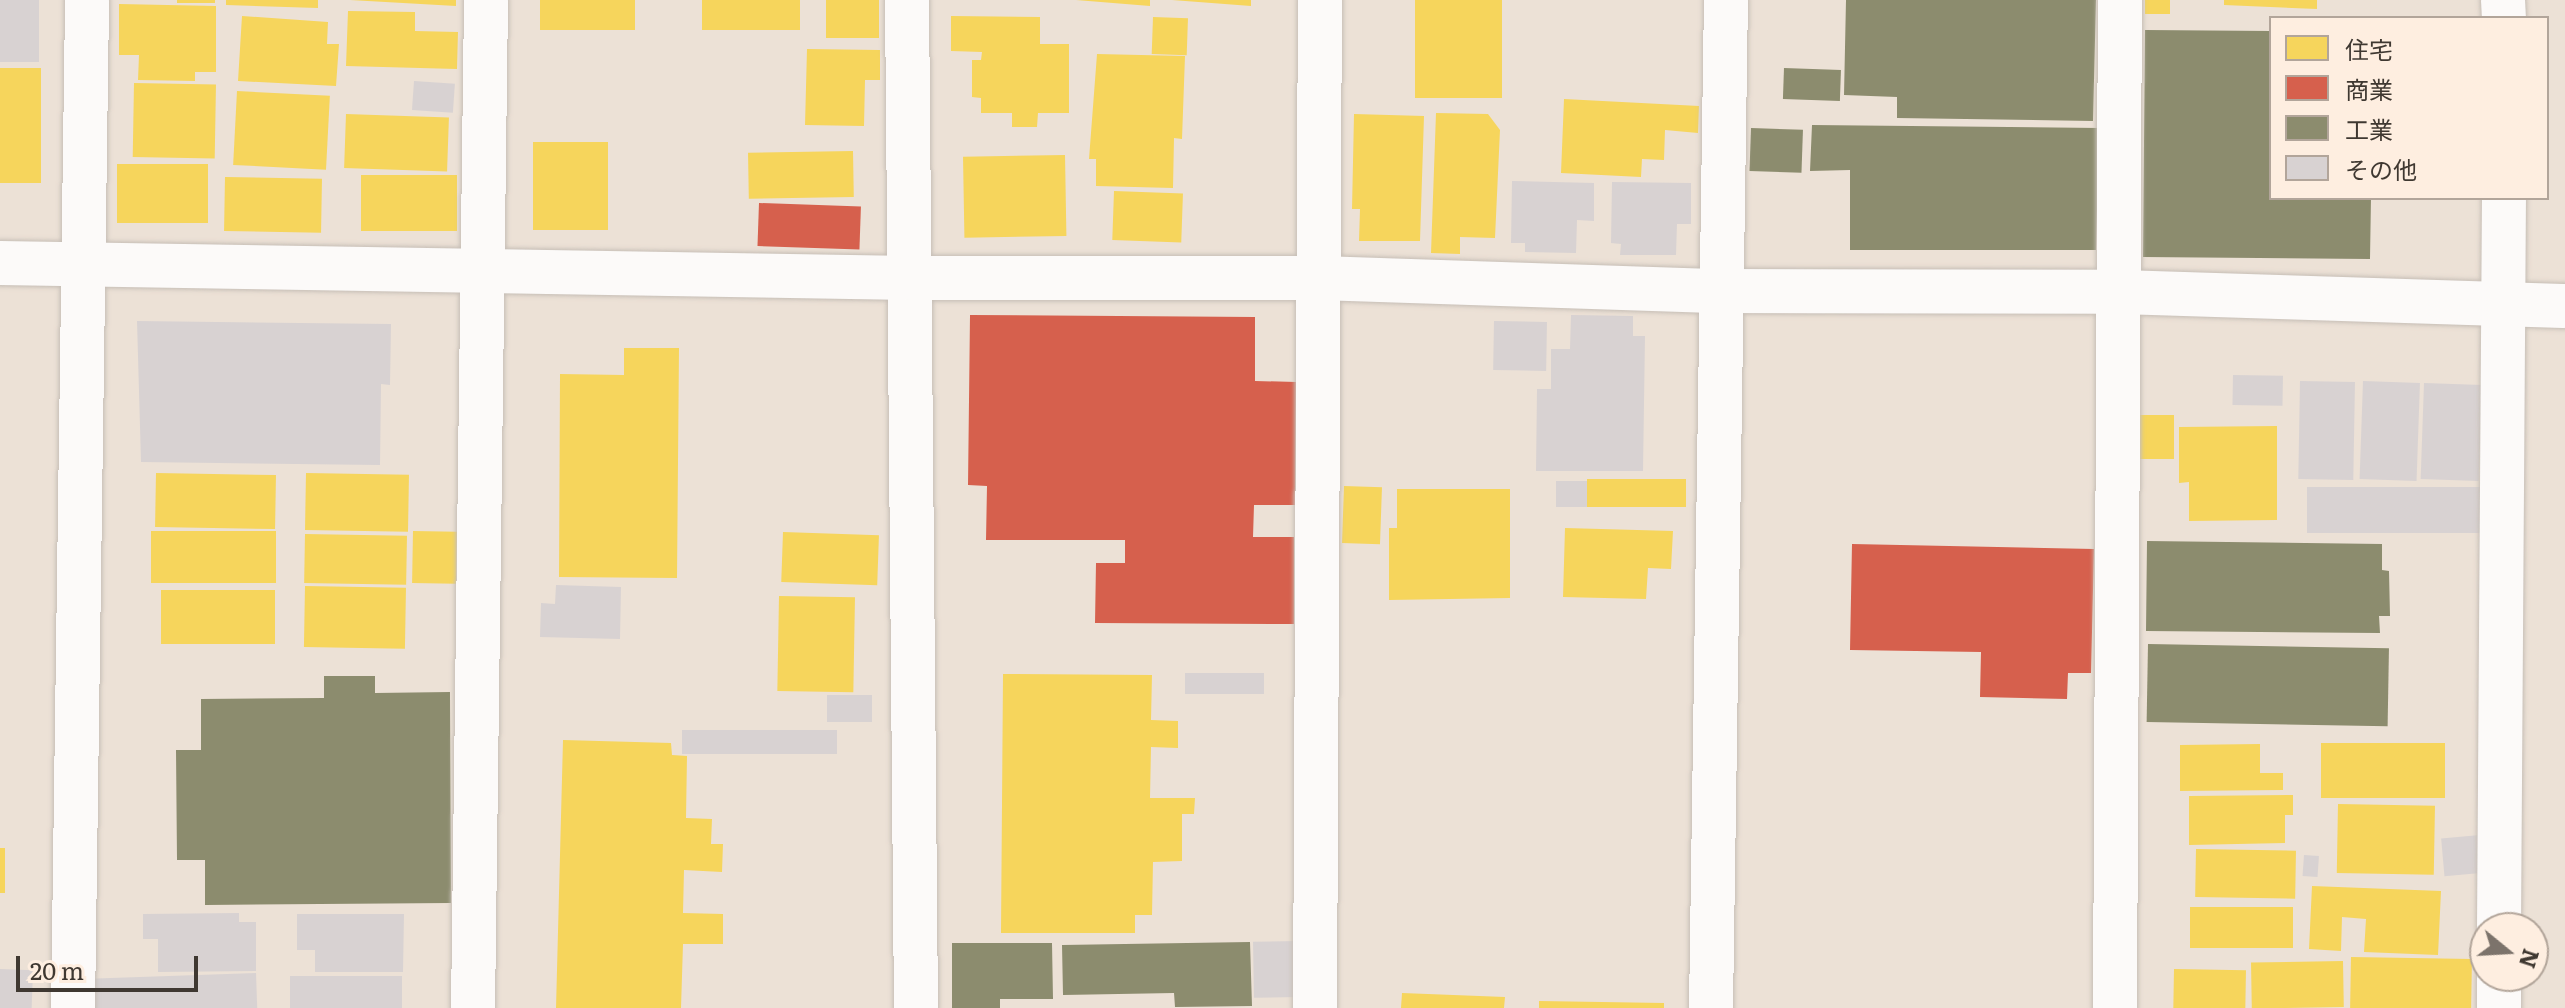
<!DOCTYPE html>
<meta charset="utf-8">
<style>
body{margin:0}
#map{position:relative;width:2565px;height:1008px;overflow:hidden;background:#ece1d6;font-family:Literata,"Noto Sans JP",serif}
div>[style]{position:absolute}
.homes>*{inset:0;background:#f6d55c;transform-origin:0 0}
.shops>*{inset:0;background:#d6604d;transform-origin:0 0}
.industry>*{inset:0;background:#8c8c6e;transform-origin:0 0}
.building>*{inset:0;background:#d8d2d2;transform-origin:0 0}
.roads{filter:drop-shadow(0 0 2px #c6beb6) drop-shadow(0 0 2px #c6beb6)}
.minor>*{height:44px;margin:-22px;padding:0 22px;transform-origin:22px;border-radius:22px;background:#fcfaf9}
span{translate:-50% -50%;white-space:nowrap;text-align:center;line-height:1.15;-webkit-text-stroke:8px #feeee0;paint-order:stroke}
.legend{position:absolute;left:2269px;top:16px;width:280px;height:184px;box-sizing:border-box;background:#feeee0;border:2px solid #b2a59a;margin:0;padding:10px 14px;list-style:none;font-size:24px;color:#3f3831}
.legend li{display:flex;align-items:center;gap:16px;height:40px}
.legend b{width:40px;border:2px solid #b2a59a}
.north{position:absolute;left:2469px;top:912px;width:80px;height:80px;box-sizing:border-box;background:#feeee0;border:2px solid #b2a59a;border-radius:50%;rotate:108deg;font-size:22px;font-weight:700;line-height:32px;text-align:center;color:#3f3831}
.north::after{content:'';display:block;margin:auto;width:28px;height:36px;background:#7c736b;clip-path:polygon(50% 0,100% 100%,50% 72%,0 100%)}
.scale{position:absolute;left:16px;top:956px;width:182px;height:36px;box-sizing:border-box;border:4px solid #3f3831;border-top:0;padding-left:10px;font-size:24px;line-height:28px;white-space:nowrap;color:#3f3831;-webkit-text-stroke:6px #feeee0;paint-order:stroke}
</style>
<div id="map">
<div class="homes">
<div style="left:177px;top:0;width:38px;height:3px"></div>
<div style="clip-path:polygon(226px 0,318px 0,318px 8px,226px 5px)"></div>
<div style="clip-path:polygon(350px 0,456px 0,456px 6px)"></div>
<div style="left:540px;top:0;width:95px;height:30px"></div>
<div style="left:702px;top:0;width:98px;height:30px"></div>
<div style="left:826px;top:0;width:53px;height:38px"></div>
<div style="clip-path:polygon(1076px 0,1150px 0,1150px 6px)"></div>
<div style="clip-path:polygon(1172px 0,1251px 0,1251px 6px)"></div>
<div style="left:1415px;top:0;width:87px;height:98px"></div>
<div style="left:2145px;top:0;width:25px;height:14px"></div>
<div style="clip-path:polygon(2224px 0,2317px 0,2317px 9px,2224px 5px)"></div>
<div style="clip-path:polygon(119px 4px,216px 6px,216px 72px,195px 72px,195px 81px,138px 80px,139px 55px,119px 55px)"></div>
<div style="clip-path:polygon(348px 11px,415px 12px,415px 31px,458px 32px,457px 69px,346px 66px)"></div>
<div style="clip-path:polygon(242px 16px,328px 22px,327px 44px,339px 44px,336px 86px,238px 81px)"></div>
<div style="clip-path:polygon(951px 16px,1040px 17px,1040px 44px,1069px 44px,1069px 113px,1038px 113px,1037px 127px,1012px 127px,1012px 113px,981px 113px,981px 98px,972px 97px,972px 60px,981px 60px,982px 52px,951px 51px)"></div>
<div style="left:1153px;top:17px;width:35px;height:37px;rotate:2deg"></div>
<div style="clip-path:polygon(807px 49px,880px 50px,880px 80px,865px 80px,864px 126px,805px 125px)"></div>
<div style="clip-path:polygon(1097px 54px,1185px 56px,1182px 139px,1174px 138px,1173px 188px,1096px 186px,1096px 159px,1089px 159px)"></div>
<div style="left:0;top:68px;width:41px;height:115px"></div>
<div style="left:134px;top:83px;width:82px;height:74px;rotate:1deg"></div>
<div style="left:237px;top:91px;width:93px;height:74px;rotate:3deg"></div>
<div style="clip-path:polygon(1564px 99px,1699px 106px,1698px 133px,1665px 130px,1664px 160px,1642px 159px,1641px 177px,1561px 173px)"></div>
<div style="clip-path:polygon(1436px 113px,1488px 114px,1500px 130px,1495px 238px,1460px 237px,1460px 254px,1431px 253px)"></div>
<div style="left:346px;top:114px;width:103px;height:54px;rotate:2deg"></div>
<div style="clip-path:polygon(1354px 114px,1424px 116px,1420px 241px,1359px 241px,1360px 209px,1352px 209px)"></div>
<div style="left:533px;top:142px;width:75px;height:88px"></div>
<div style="left:853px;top:151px;width:46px;height:105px;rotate:89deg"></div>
<div style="left:1065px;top:155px;width:81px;height:102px;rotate:89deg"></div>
<div style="left:117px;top:164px;width:91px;height:59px"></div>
<div style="left:361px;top:175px;width:96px;height:56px"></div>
<div style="left:225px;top:177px;width:97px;height:54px;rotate:1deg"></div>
<div style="left:1114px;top:191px;width:69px;height:49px;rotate:2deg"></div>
<div style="clip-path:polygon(624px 348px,679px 348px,677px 578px,559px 577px,560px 374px,624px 375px)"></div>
<div style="left:2139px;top:415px;width:35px;height:44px"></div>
<div style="clip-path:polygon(2277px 426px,2277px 520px,2189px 521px,2189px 482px,2179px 483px,2179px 427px)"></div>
<div style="left:156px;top:473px;width:120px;height:54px;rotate:1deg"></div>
<div style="left:306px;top:473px;width:103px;height:57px;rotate:1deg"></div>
<div style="left:1686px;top:479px;width:28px;height:99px;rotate:90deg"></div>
<div style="left:1344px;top:486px;width:38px;height:57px;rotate:2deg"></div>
<div style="clip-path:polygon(1397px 489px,1510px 489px,1510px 598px,1389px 600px,1389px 528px,1397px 528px)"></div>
<div style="clip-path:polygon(1565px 528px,1673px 531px,1671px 569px,1648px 568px,1646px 599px,1563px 597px)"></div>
<div style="left:151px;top:531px;width:125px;height:52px"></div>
<div style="left:413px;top:531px;width:44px;height:52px;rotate:1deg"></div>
<div style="left:783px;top:532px;width:96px;height:50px;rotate:2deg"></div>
<div style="left:305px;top:534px;width:102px;height:49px;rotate:1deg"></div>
<div style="left:305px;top:586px;width:101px;height:61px;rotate:1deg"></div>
<div style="left:161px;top:590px;width:114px;height:54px"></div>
<div style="left:779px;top:596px;width:76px;height:95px;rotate:1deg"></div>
<div style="clip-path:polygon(1003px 674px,1152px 675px,1151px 720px,1178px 721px,1178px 748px,1151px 747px,1150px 798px,1195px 798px,1194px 814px,1182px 814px,1182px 861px,1153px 862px,1152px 915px,1135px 915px,1135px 933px,1001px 933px)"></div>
<div style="clip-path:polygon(563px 740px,671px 743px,672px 755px,687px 756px,686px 818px,712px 819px,711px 844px,723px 844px,722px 872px,684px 870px,683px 913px,723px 914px,723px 944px,683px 944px,681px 1008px,556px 1008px)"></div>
<div style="left:2321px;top:743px;width:124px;height:55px"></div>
<div style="clip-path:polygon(2260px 744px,2260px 773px,2283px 773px,2283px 790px,2180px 791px,2180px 745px)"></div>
<div style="clip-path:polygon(2293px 795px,2293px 815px,2285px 815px,2285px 843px,2189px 845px,2189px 796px)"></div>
<div style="left:2338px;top:804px;width:97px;height:69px;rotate:1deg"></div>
<div style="left:0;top:848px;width:5px;height:45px"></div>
<div style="left:2196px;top:849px;width:100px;height:48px;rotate:1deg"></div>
<div style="clip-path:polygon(2312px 886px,2441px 891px,2438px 955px,2364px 952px,2366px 919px,2342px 917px,2341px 951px,2309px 949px)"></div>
<div style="left:2190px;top:907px;width:103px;height:41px"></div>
<div style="left:2351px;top:957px;width:121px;height:51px;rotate:1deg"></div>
<div style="left:2343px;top:961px;width:46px;height:92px;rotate:89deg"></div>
<div style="left:2174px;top:969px;width:72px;height:39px;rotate:1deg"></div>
<div style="clip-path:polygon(1402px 993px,1505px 997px,1504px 1008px,1401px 1008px)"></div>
<div style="clip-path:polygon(1539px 1001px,1664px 1003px,1664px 1008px,1539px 1008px)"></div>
</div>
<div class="shops">
<div style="left:759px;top:203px;width:102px;height:43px;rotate:2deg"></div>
<div style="clip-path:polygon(970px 315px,1255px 317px,1255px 381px,1296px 382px,1295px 505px,1254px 505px,1253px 537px,1294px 537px,1294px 624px,1095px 623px,1096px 563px,1125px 563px,1125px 540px,986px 540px,987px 486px,968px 485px)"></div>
<div style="clip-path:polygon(1852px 544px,2094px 549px,2091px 673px,2068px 673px,2067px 699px,1980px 697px,1981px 652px,1850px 650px)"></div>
</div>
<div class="industry">
<div style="clip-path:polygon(1846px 0,2096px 0,2093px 121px,1897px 118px,1897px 97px,1844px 95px)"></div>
<div style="clip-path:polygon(2145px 30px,2271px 31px,2271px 198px,2371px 198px,2370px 259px,2143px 257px)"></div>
<div style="left:1784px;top:68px;width:57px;height:31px;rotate:2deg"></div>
<div style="clip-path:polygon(1812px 125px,2099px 128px,2096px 250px,1850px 250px,1850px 170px,1810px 171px)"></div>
<div style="left:1751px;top:128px;width:52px;height:43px;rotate:2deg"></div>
<div style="clip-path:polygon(2147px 541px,2382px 544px,2382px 570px,2389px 571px,2390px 616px,2379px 616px,2380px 633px,2146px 631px)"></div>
<div style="left:2148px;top:644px;width:241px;height:78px;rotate:1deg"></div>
<div style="clip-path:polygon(324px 676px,375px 676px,375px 693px,450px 692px,451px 903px,205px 905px,205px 860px,177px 860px,176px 750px,201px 750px,201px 699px,324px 698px)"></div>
<div style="clip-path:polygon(1250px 942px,1252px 1006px,1175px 1007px,1174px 993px,1063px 995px,1062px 945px)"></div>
<div style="clip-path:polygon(952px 943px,1052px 943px,1053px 999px,1000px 999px,1000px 1008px,952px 1008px)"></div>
</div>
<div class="building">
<div style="left:0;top:0;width:39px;height:62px"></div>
<div style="left:414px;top:81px;width:41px;height:29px;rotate:4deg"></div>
<div style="clip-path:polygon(1512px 181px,1594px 183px,1594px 221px,1577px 220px,1576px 253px,1525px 252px,1525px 243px,1511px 243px)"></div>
<div style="clip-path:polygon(1612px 182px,1691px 183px,1691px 224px,1677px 224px,1676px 255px,1620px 255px,1621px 244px,1611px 243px)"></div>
<div style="clip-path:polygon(1571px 315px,1633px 316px,1633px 336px,1645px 336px,1643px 471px,1536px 471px,1537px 389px,1551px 389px,1551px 349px,1570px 349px)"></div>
<div style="clip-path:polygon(137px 321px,391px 324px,390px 385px,381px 384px,380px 465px,141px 462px)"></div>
<div style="left:1494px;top:321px;width:53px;height:49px;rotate:1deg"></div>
<div style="left:2233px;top:375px;width:50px;height:30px;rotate:1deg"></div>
<div style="left:2300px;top:381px;width:55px;height:98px;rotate:1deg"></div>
<div style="left:2363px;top:381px;width:57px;height:98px;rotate:2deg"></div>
<div style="left:2424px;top:383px;width:58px;height:96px;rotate:2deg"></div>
<div style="left:1556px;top:481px;width:31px;height:26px"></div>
<div style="left:2307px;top:487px;width:176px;height:46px"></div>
<div style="clip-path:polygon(556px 585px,621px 587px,620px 639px,540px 637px,541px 603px,555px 604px)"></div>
<div style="left:1264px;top:673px;width:21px;height:79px;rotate:90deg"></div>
<div style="left:827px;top:695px;width:45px;height:27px"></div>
<div style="left:682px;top:730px;width:155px;height:24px"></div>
<div style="left:2480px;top:835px;width:38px;height:39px;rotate:85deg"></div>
<div style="left:2304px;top:855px;width:15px;height:21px;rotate:4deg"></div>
<div style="clip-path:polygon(239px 913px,239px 922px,256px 922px,256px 971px,158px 972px,158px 939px,143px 939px,143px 914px)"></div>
<div style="clip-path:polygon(297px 914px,404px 914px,403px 972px,315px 972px,315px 950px,297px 950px)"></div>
<div style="left:1299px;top:941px;width:56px;height:46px;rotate:89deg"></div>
<div style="left:0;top:969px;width:33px;height:39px;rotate:2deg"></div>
<div style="left:256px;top:973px;width:35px;height:167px;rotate:88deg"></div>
<div style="left:290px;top:976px;width:112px;height:32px"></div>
</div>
<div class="roads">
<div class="minor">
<div style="left:907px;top:0;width:1008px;rotate:89.49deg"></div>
<div style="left:2503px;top:0;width:18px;rotate:87deg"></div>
<div style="left:0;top:263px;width:911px;rotate:0.94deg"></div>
<div style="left:911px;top:278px;width:408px"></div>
<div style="left:1319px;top:278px;width:402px;rotate:1.9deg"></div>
<div style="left:1721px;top:291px;width:398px;rotate:0.1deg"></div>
<div style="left:2119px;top:292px;width:446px;rotate:1.8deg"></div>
<div style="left:2499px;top:928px;width:730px;rotate:-89.61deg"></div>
<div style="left:73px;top:1008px;width:1008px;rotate:-89.2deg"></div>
<div style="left:473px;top:1008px;width:1008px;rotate:-89.26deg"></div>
<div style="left:1315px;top:1008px;width:1008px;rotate:-89.72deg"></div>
<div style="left:1711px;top:1008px;width:1008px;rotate:-89.15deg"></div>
<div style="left:2115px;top:1008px;width:1008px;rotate:-89.72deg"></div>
<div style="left:2499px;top:1008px;width:32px;rotate:-90deg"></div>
</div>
</div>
<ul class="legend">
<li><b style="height:22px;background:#f6d55c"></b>住宅</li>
<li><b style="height:22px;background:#d6604d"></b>商業</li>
<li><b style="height:22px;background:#8c8c6e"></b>工業</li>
<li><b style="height:22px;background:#d8d2d2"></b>その他</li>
</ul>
<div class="north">N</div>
<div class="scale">20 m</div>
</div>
